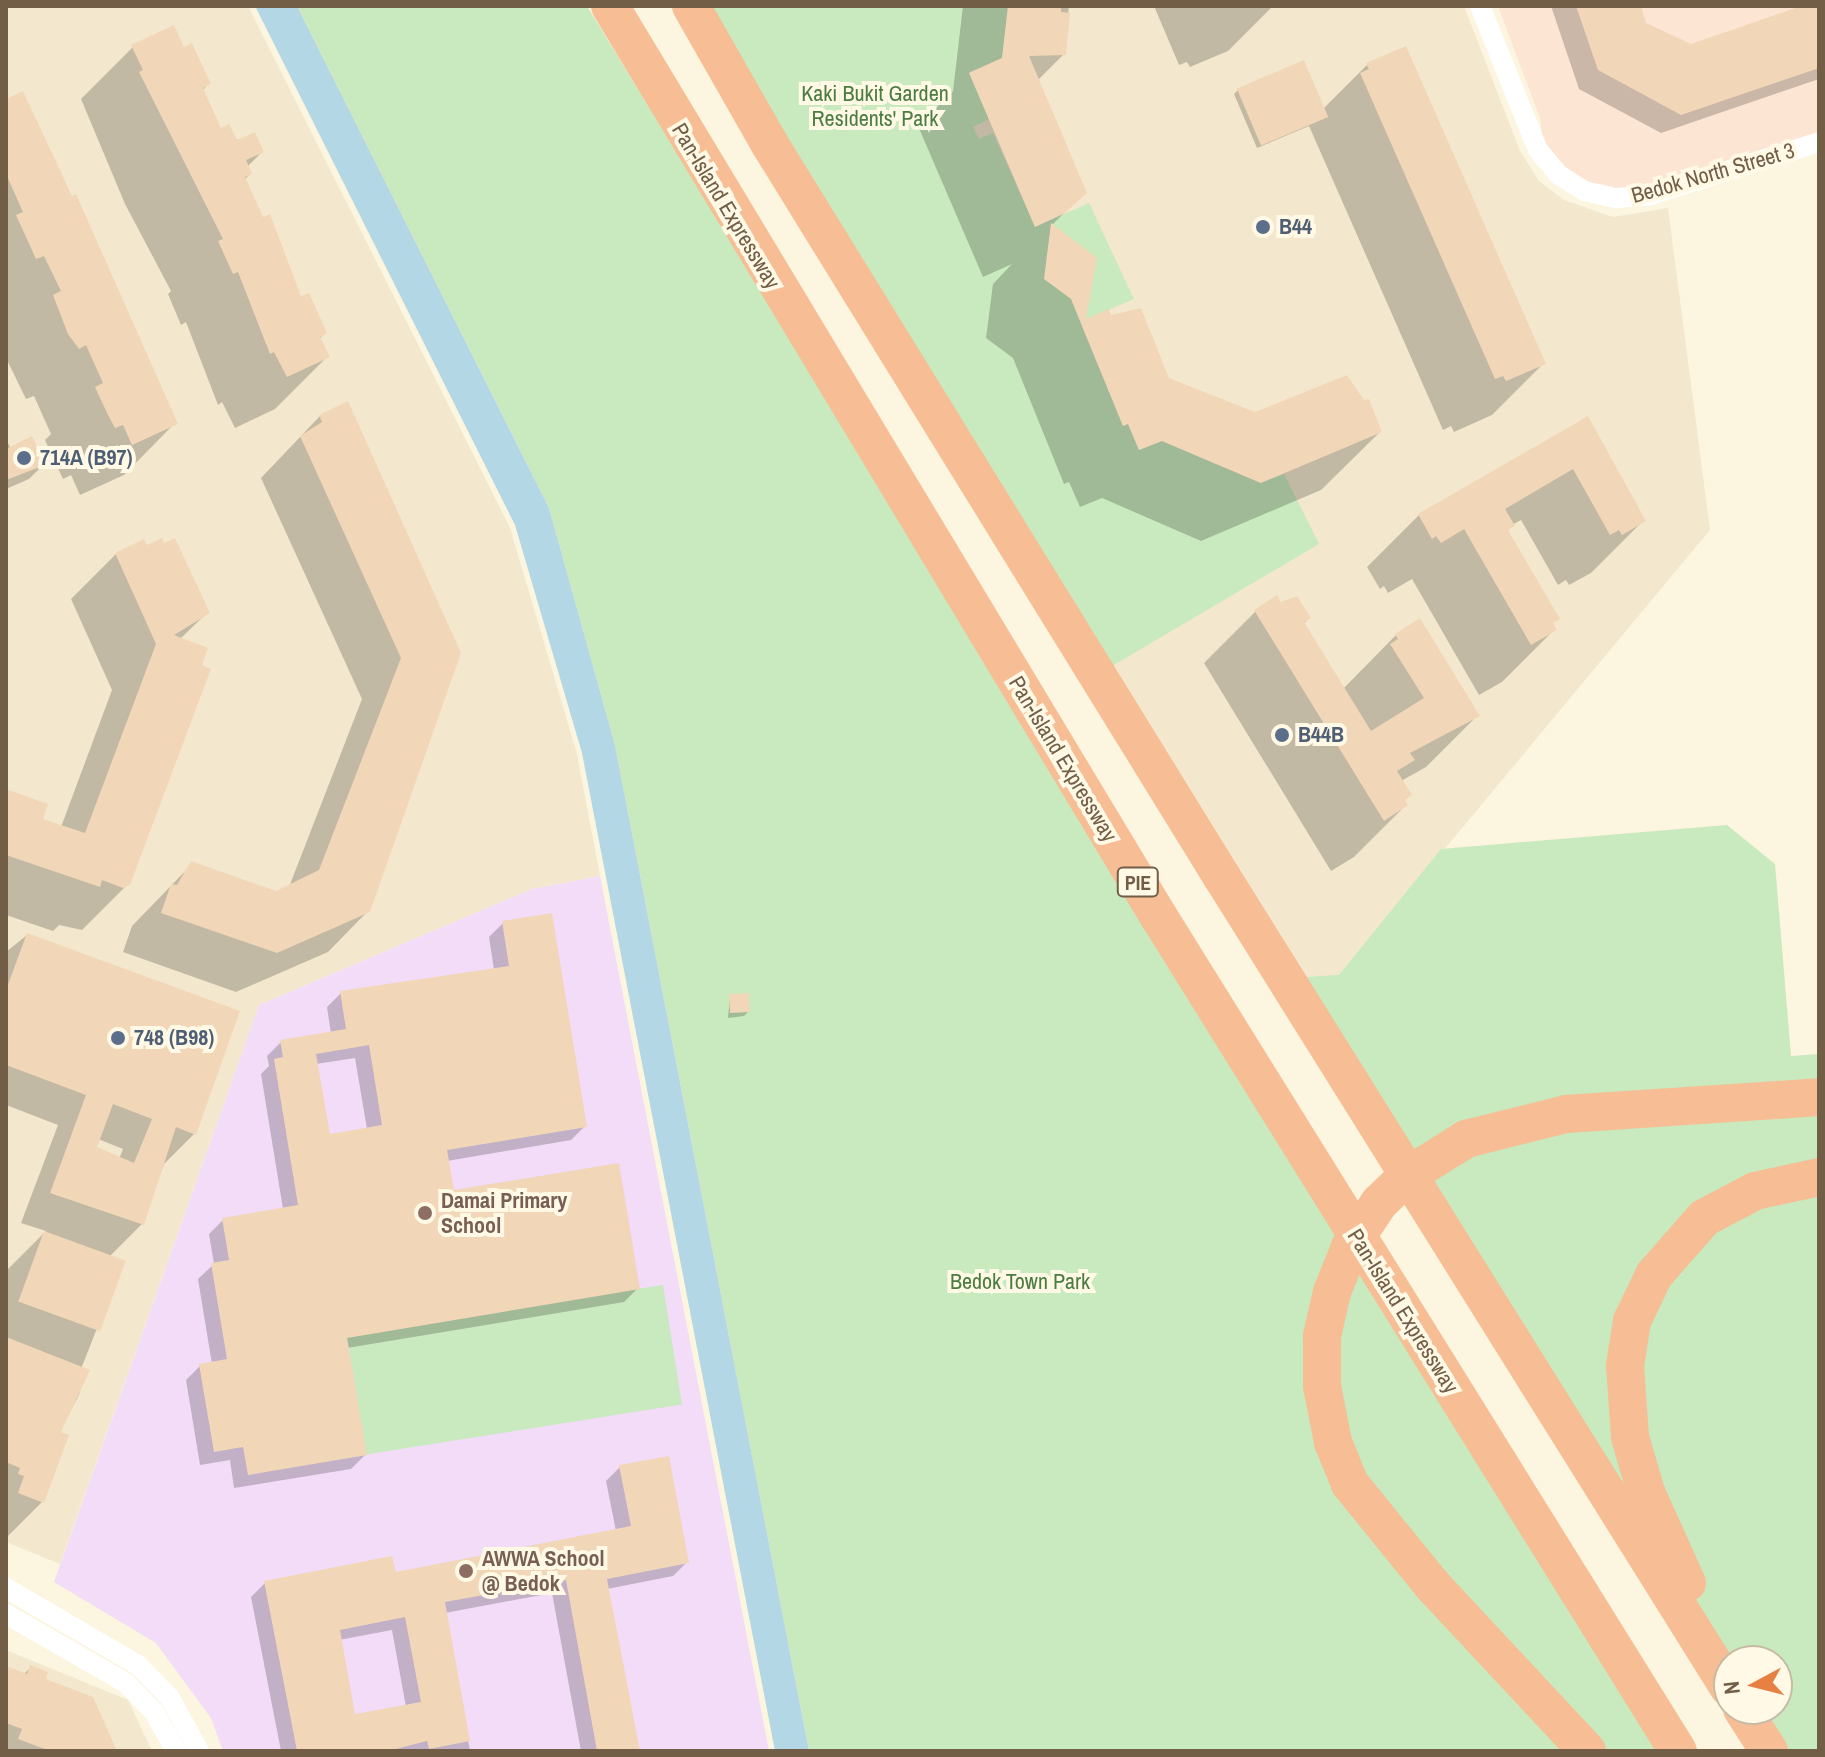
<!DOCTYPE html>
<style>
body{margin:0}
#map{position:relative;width:1825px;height:1757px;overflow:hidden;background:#fcf5df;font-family:"Archivo Narrow",sans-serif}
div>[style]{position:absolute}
.residential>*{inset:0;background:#f3e8ce}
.commercial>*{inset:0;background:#fde5d3}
.education>*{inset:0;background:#f2dcf8}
.green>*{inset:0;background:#c9e9be;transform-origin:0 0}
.water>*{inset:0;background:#b4d7e5}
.shadow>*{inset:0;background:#0003}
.building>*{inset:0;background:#f1d7b7;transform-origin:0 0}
.street>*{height:20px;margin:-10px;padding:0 10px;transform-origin:10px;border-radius:10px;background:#fff}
.highway>*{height:38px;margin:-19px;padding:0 19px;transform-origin:19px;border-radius:19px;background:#f7bd95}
.dots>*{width:22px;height:22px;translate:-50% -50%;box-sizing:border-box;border:4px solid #fff9e5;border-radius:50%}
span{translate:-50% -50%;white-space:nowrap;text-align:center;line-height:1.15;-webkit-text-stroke:8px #fff9e5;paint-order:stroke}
.shield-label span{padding:2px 6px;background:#fff9e5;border:2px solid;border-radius:6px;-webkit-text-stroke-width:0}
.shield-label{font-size:20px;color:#725d47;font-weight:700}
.park-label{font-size:22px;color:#4b7d42}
.street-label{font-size:22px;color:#725d47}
.service-label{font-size:22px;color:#4e5e75;font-weight:700}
.left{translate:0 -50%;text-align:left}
.education-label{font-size:22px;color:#785e54;font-weight:700}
.frame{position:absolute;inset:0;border:8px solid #725d47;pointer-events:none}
.north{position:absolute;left:1713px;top:1645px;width:80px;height:80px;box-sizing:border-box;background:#fff9e5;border:2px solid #c7bba6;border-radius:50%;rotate:263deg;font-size:22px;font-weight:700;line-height:32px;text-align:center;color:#725d47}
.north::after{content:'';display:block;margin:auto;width:28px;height:36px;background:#e78043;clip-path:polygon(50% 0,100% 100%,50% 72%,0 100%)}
</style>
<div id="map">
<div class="residential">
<div style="clip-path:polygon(6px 6px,248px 6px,510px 528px,577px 754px,600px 876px,532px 889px,259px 1005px,60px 1564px,6px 1542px)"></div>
<div style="clip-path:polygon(697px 6px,1464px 6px,1520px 151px,1539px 181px,1564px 200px,1613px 217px,1668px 208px,1710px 530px,1339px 976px,1289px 977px)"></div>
<div style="clip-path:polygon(6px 1650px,128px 1700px,152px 1751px,6px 1751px)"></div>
</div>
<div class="commercial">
<div style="clip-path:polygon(1498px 6px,1819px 6px,1819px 134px,1655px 191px,1598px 189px,1545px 155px,1540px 118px)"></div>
</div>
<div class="education">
<div style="clip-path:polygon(600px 876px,769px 1751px,223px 1751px,211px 1718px,156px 1643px,54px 1582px,259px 1005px,532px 889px)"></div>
</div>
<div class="green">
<div style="clip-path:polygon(297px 6px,587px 6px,1343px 1241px,1327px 1457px,1572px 1751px,809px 1751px,615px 745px,549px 508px)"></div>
<div style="clip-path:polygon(699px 6px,1008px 6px,1002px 58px,969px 72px,989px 119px,973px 127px,979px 139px,993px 133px,1035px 227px,1089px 203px,1134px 299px,1080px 322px,1123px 426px,1128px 424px,1139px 450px,1162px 441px,1260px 483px,1284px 474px,1319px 544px,1102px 672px)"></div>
<div style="clip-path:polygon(1727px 825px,1775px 864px,1791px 1056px,1819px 1054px,1819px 1751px,1769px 1751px,1742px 1709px,1777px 1709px,1777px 1661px,1729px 1661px,1285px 978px,1339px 975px,1441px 849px)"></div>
<div style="clip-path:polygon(1359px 1241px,1678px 1751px,1587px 1751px,1433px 1586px,1325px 1410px)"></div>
<div style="left:663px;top:1285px;width:121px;height:320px;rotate:81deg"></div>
</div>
<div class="water">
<div style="clip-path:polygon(255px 6px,297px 6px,549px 508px,615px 745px,809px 1751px,775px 1751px,582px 753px,515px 525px)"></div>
</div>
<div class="shadow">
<div style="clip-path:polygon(963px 6px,1069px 6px,1064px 54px,1037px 81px,1085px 192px,1051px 226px,1083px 323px,1168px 380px,1255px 414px,1380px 432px,1321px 490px,1201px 541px,1102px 498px,1080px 507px,1069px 482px,1064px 484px,1013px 358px,986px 338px,993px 284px,1012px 264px,983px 277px,918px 126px,953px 91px)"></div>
<div style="clip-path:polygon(1154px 6px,1273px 6px,1228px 51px,1190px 67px,1187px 62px,1179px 65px)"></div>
<div style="clip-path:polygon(1551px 6px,1639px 6px,1645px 25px,1691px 46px,1819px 6px,1819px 79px,1661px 133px,1579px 89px)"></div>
<div style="clip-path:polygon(133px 47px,183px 50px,208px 84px,202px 91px,220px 131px,262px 152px,247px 167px,250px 174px,244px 180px,299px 299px,325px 333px,319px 339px,327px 357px,275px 409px,235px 428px,222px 402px,218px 405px,186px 322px,181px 325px,168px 294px,171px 291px,125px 204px,81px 99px)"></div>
<div style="clip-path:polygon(1367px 65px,1544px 363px,1492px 415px,1454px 432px,1451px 426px,1443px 430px,1309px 126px,1257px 148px,1234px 94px,1238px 90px,1322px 110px)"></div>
<div style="clip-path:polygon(6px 101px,175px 423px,124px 475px,80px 495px,71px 475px,63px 479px,45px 440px,51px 434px,34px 396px,26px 399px,6px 358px)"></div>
<div style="clip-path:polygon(320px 416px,459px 653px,368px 911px,328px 952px,236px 992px,123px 952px,132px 926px,192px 864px,276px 893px,289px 887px,362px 699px,261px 478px)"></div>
<div style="clip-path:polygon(1587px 419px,1643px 521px,1591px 573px,1569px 585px,1566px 580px,1558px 585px,1521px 520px,1512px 525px,1507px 532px,1554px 630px,1502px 682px,1479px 695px,1412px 579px,1388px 593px,1384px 586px,1380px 589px,1367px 567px,1419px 515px)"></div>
<div style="clip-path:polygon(6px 439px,11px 449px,43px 465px,29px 479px,6px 489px)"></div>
<div style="clip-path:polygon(146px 547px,207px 613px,180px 639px,128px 884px,82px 930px,59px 925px,53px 931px,6px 915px,6px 791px,40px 820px,61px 827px,112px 690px,71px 599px,116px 554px)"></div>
<div style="clip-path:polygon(1280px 605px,1309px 618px,1303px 624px,1343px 689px,1396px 635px,1478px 715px,1426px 767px,1401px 781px,1406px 805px,1354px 857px,1331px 871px,1204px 663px,1256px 611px)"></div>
<div style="clip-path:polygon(evenodd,503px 923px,585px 1126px,571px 1140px,447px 1161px,452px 1192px,638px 1288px,624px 1302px,347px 1348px,365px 1455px,351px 1469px,234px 1488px,230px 1460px,200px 1465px,186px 1380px,200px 1366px,212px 1364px,198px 1279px,214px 1264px,209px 1234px,223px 1220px,283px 1209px,261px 1074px,269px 1066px,267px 1056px,281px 1042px,331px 1034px,327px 1007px,341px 993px,494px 970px,489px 937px,503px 923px,355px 1058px,367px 1129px,328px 1136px,316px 1064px,355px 1058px)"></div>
<div style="clip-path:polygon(evenodd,27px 935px,194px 1134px,164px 1164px,142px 1224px,109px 1257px,123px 1262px,81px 1369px,87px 1371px,78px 1397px,58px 1433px,42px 1502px,6px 1538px,6px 1271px,46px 1231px,21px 1223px,58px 1125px,6px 1105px,6px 952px,27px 935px,98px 1139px,123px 1149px,119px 1159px,94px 1148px,98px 1139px)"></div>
<div style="clip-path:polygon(730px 997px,748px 1012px,744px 1016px,728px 1018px)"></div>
<div style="clip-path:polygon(evenodd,620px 1467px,687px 1562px,673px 1576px,607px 1589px,638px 1751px,581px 1751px,552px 1593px,445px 1613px,470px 1751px,281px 1751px,251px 1597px,265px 1583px,394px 1574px,616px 1531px,606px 1481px,620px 1467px,392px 1630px,406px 1707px,353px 1716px,339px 1640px,392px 1630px)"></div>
<div style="clip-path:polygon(31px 1667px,43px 1681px,115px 1751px,6px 1751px,6px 1668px,24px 1674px)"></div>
</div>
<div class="building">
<div style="clip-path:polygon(1008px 6px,1061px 6px,1061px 12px,1070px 13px,1066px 55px,1029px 56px,1087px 193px,1065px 213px,1035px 227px,969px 73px,1002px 58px)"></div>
<div style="clip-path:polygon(1576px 6px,1641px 6px,1646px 23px,1691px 44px,1801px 6px,1819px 6px,1819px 68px,1681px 115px,1598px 70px)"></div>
<div style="clip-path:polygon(174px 25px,184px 47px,192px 43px,211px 84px,203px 88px,221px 128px,229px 124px,237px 140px,255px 132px,264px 152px,246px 160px,252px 174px,245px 177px,263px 217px,270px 214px,301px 296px,309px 293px,327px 333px,320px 337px,330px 357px,287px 377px,274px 352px,270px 354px,238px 272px,233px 274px,218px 241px,223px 239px,139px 72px,143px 70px,131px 45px)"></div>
<div style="clip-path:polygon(1406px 46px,1546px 364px,1506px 381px,1503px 376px,1495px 379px,1360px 73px,1369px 69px,1366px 63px)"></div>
<div style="left:1304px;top:60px;width:62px;height:73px;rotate:67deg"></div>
<div style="clip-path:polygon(23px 91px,72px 196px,76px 194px,178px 424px,132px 445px,123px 425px,115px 428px,107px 413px,95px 387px,103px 383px,86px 345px,79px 349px,68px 334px,53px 295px,61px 291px,44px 256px,36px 259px,16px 215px,23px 212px,6px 174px,6px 99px)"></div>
<div style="clip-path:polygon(1051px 223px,1097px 258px,1086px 319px,1109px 309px,1111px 315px,1141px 308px,1169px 378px,1255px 412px,1347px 375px,1364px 400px,1369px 399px,1382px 432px,1261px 483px,1162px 441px,1139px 450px,1128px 424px,1123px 426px,1071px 299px,1044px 279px)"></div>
<div style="clip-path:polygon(348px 401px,461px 653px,370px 912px,277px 953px,161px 913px,171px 884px,177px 885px,191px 861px,276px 891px,319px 870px,401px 658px,300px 436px,322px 422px,319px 415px)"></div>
<div style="clip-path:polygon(1588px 416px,1646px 521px,1622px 535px,1619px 530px,1610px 535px,1573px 469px,1505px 509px,1515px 526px,1508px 530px,1560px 619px,1553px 623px,1557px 630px,1531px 645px,1464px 529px,1441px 543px,1436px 536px,1432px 539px,1418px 514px)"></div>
<div style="clip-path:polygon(32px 436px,45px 465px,6px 480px,6px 449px)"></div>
<div style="clip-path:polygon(162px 538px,164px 543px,175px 538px,210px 613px,174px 635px,208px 648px,202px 665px,211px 669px,130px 885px,123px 888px,102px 880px,100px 887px,6px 855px,6px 789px,48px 804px,43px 819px,85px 833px,156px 644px,115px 553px,144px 539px,147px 545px)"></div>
<div style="clip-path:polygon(1277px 595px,1281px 602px,1297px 596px,1311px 618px,1304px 622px,1371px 731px,1424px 698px,1390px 644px,1398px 639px,1395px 634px,1420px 618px,1480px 716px,1410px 753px,1415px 760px,1397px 771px,1412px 795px,1405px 800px,1408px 805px,1384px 821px,1254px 610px)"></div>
<div style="clip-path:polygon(evenodd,552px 913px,587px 1127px,447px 1150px,454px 1190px,619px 1163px,640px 1289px,347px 1338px,367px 1455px,248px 1475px,243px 1447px,214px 1452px,199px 1364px,227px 1359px,211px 1263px,229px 1260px,222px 1218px,298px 1205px,274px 1059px,283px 1057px,280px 1040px,346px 1029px,340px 991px,509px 966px,502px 921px,552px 913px,369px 1045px,382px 1125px,330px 1134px,316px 1054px,369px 1045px)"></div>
<div style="clip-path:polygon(evenodd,27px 933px,240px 1011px,196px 1135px,176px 1127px,144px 1225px,50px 1193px,86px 1095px,6px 1065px,6px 990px,27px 933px,113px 1104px,152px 1119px,134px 1163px,97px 1147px,113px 1104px)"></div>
<div style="left:749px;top:993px;width:19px;height:20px;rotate:87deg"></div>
<div style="left:44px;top:1231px;width:87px;height:75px;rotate:20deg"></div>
<div style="clip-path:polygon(6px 1337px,90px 1370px,61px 1432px,69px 1435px,44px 1503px,18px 1493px,24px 1476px,18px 1474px,20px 1468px,6px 1462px)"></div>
<div style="clip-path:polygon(evenodd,669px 1456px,689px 1563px,607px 1579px,640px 1751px,597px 1751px,566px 1580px,445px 1602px,470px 1741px,429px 1749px,427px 1741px,388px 1751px,297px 1751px,264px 1581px,392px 1556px,396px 1572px,631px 1526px,619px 1465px,669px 1456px,405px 1617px,421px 1702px,355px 1714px,340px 1630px,405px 1617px)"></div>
<div style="clip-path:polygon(30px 1665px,48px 1672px,46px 1679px,93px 1697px,117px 1751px,50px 1751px,18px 1739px,22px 1729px,6px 1723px,6px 1666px,27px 1674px)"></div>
</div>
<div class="street">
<div style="left:1480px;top:6px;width:155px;rotate:68.1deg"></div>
<div style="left:1538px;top:150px;width:33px;rotate:50deg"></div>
<div style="left:1559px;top:175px;width:31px;rotate:32deg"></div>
<div style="left:1585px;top:191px;width:32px;rotate:13deg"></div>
<div style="left:1616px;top:198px;width:31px;rotate:-4deg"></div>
<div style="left:1647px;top:196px;width:180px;rotate:-17.4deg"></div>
<div style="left:6px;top:1588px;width:153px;rotate:30.3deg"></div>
<div style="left:138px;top:1665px;width:46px;rotate:45.9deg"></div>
<div style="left:170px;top:1698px;width:60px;rotate:61.3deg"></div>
<div style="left:6px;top:1614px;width:138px;rotate:29.9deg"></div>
<div style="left:126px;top:1683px;width:40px;rotate:46deg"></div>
<div style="left:154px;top:1712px;width:45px;rotate:60.6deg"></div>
</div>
<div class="highway">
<div style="left:610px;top:6px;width:1064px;rotate:58.93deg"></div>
<div style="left:1159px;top:917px;width:982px;rotate:58.11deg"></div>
<div style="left:691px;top:6px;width:158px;rotate:60.3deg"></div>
<div style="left:769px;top:143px;width:863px;rotate:58.32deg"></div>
<div style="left:1222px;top:877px;width:956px;rotate:57.99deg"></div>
<div style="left:1687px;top:1583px;width:100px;rotate:-114.3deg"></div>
<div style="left:1646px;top:1492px;width:57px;rotate:-106.2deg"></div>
<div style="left:1630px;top:1437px;width:71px;rotate:-94deg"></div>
<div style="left:1625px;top:1366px;width:46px;rotate:-81.2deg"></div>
<div style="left:1632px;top:1321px;width:51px;rotate:-64.4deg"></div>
<div style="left:1654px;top:1275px;width:76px;rotate:-48.7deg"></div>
<div style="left:1704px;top:1218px;width:58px;rotate:-27.9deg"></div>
<div style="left:1755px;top:1191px;width:66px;rotate:-12.3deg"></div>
<div style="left:1742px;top:1709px;width:50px;rotate:57.3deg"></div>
<div style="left:1587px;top:1751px;width:226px;rotate:-133deg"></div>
<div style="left:1433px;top:1586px;width:132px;rotate:-129.1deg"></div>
<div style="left:1350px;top:1484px;width:45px;rotate:-112deg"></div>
<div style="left:1333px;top:1442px;width:57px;rotate:-101.1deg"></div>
<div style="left:1322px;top:1386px;width:50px;rotate:-90deg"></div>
<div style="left:1322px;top:1336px;width:45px;rotate:-77.2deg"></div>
<div style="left:1332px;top:1292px;width:48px;rotate:-68.2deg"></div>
<div style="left:1350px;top:1247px;width:53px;rotate:-56.6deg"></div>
<div style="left:1379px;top:1203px;width:39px;rotate:-44deg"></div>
<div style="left:1407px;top:1176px;width:70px;rotate:-32.1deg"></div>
<div style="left:1466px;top:1139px;width:103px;rotate:-14deg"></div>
<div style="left:1566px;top:1114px;width:254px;rotate:-3.8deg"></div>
</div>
<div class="dots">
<div style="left:1263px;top:227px;background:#5c6f8a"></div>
<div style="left:24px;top:458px;background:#5c6f8a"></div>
<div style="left:1282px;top:735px;background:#5c6f8a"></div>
<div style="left:118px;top:1038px;background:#5c6f8a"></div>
<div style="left:425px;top:1213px;background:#8d6e63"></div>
<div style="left:466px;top:1571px;background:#8d6e63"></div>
</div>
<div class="shield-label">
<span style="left:1138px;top:882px">PIE</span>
</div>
<div class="park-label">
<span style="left:875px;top:106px">Kaki Bukit Garden<br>Residents' Park</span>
<span style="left:1020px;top:1282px">Bedok Town Park</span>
</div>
<div class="street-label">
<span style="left:1713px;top:173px;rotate:-16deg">Bedok North Street 3</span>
<span style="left:726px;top:206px;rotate:59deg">Pan-Island Expressway</span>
<span style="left:1063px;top:759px;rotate:59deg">Pan-Island Expressway</span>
<span style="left:1403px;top:1311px;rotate:58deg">Pan-Island Expressway</span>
</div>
<div class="service-label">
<span class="left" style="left:1279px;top:227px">B44</span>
<span class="left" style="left:40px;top:458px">714A (B97)</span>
<span class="left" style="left:1298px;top:735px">B44B</span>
<span class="left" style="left:134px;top:1038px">748 (B98)</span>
</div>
<div class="education-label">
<span class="left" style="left:441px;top:1213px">Damai Primary<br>School</span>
<span class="left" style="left:482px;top:1571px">AWWA School<br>@ Bedok</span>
</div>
<div class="frame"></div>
<div class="north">N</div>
</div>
